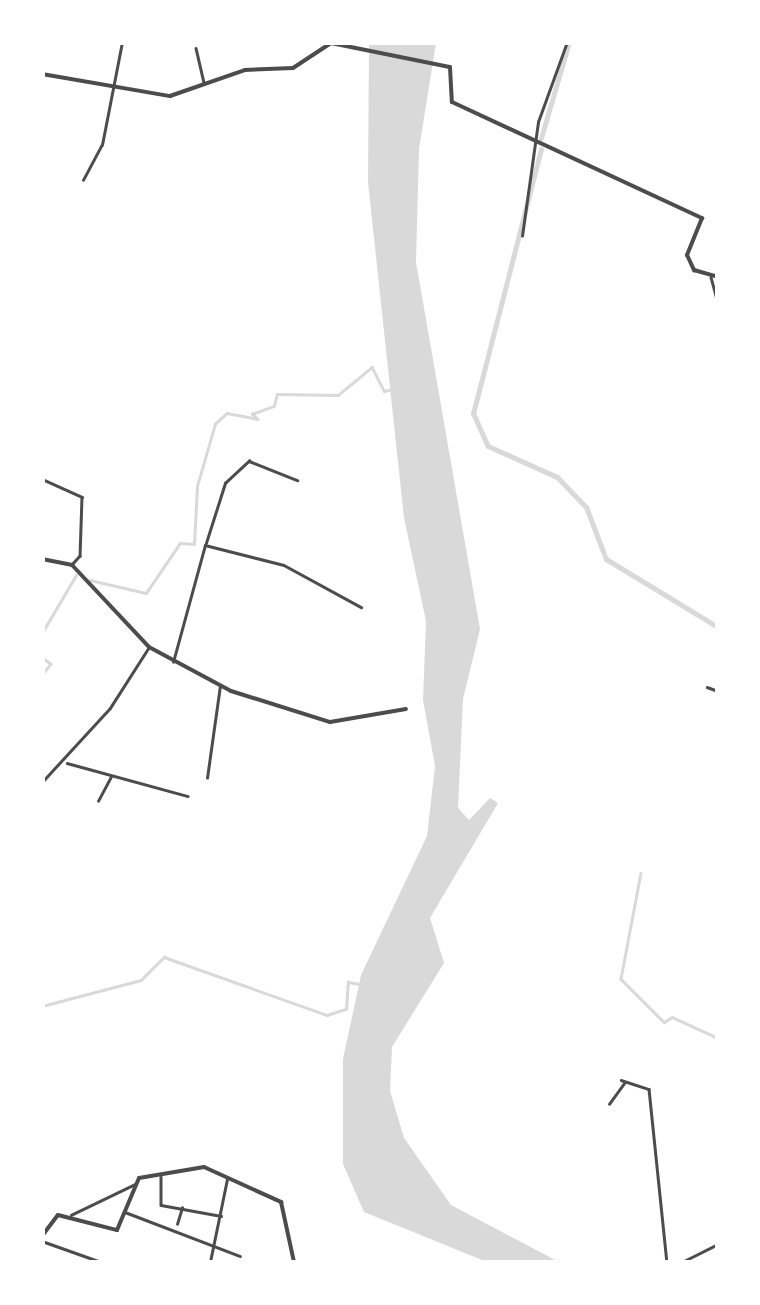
<!DOCTYPE html>
<style>
body{margin:0}
#map{position:relative;width:760px;height:1305px;overflow:hidden;background:#fff;font-family:"Roboto Condensed",sans-serif}
div>[style]{position:absolute}
.water>*{inset:0;background:#d9d9d9}
.stream>*{height:2.5px;margin:-1.25px;padding:0 1.25px;transform-origin:1.25px;border-radius:1.25px;background:#d9d9d9}
.canal>*{height:5px;margin:-2.5px;padding:0 2.5px;transform-origin:2.5px;border-radius:2.5px;background:#d9d9d9}
.minor>*{height:2.5px;margin:-1.25px;padding:0 1.25px;transform-origin:1.25px;border-radius:1.25px;background:#4c4c4c}
.tertiary>*{height:4px;margin:-2px;padding:0 2px;transform-origin:2px;border-radius:2px;background:#4c4c4c}
span{translate:-50% -50%;white-space:nowrap;text-align:center;line-height:1.15;-webkit-text-stroke:10px #fff;paint-order:stroke}
.frame{position:absolute;inset:0;border:45px solid #fff;pointer-events:none}
</style>
<div id="map">
<div class="water">
<div style="clip-path:polygon(369px 43px,436px 43px,419px 149px,416px 262px,480px 629px,463px 699px,458px 808px,469px 820px,490px 798px,498px 803px,430px 918px,444px 963px,392px 1047px,390px 1091px,404px 1138px,451px 1205px,559px 1262px,487px 1262px,364px 1212px,343px 1164px,343px 1059px,361px 975px,427px 836px,435px 766px,423px 700px,426px 621px,404px 518px,368px 182px)"></div>
</div>
<div class="stream">
<div style="left:90px;top:580px;width:57px;rotate:13.1deg"></div>
<div style="left:146px;top:593px;width:60px;rotate:-55.8deg"></div>
<div style="left:180px;top:543px;width:14px;rotate:4deg"></div>
<div style="left:194px;top:544px;width:58px;rotate:-87deg"></div>
<div style="left:197px;top:486px;width:65px;rotate:-73.8deg"></div>
<div style="left:215px;top:424px;width:16px;rotate:-43deg"></div>
<div style="left:227px;top:413px;width:31px;rotate:11deg"></div>
<div style="left:257px;top:419px;width:7px;rotate:-135deg"></div>
<div style="left:252px;top:414px;width:23px;rotate:-20deg"></div>
<div style="left:274px;top:406px;width:12px;rotate:-76deg"></div>
<div style="left:277px;top:394px;width:61px;rotate:0.9deg"></div>
<div style="left:338px;top:395px;width:44px;rotate:-39.5deg"></div>
<div style="left:372px;top:367px;width:27px;rotate:63deg"></div>
<div style="left:384px;top:391px;width:8px;rotate:-14deg"></div>
<div style="left:42px;top:633px;width:67px;rotate:-59.6deg"></div>
<div style="left:42px;top:657px;width:11px;rotate:38deg"></div>
<div style="left:51px;top:664px;width:14px;rotate:129deg"></div>
<div style="left:641px;top:873px;width:108px;rotate:100.7deg"></div>
<div style="left:621px;top:979px;width:61px;rotate:45deg"></div>
<div style="left:664px;top:1022px;width:9px;rotate:-32deg"></div>
<div style="left:672px;top:1017px;width:51px;rotate:24.5deg"></div>
<div style="left:42px;top:1006px;width:102px;rotate:-14.7deg"></div>
<div style="left:141px;top:980px;width:33px;rotate:-45deg"></div>
<div style="left:164px;top:957px;width:173px;rotate:19.6deg"></div>
<div style="left:327px;top:1015px;width:20px;rotate:-18deg"></div>
<div style="left:346px;top:1009px;width:27px;rotate:-86deg"></div>
<div style="left:348px;top:982px;width:11px;rotate:10deg"></div>
</div>
<div class="canal">
<div style="left:541px;top:138px;width:100px;rotate:-73.7deg"></div>
<div style="left:541px;top:149px;width:273px;rotate:104.4deg"></div>
<div style="left:473px;top:413px;width:36px;rotate:66deg"></div>
<div style="left:488px;top:446px;width:76px;rotate:24.2deg"></div>
<div style="left:557px;top:477px;width:42px;rotate:46deg"></div>
<div style="left:586px;top:507px;width:56px;rotate:69deg"></div>
<div style="left:606px;top:559px;width:131px;rotate:31.3deg"></div>
</div>
<div class="minor">
<div style="left:196px;top:48px;width:36px;rotate:77deg"></div>
<div style="left:83px;top:180px;width:40px;rotate:-62deg"></div>
<div style="left:102px;top:145px;width:105px;rotate:-79deg"></div>
<div style="left:522px;top:236px;width:115px;rotate:-82deg"></div>
<div style="left:538px;top:122px;width:85px;rotate:-70.1deg"></div>
<div style="left:711px;top:277px;width:27px;rotate:75deg"></div>
<div style="left:42px;top:479px;width:44px;rotate:24.2deg"></div>
<div style="left:82px;top:497px;width:59px;rotate:91.9deg"></div>
<div style="left:80px;top:556px;width:12px;rotate:132deg"></div>
<div style="left:206px;top:543px;width:63px;rotate:-72.4deg"></div>
<div style="left:225px;top:483px;width:33px;rotate:-43deg"></div>
<div style="left:249px;top:461px;width:52px;rotate:21.6deg"></div>
<div style="left:173px;top:662px;width:121px;rotate:-74.7deg"></div>
<div style="left:205px;top:545px;width:81px;rotate:14.2deg"></div>
<div style="left:284px;top:565px;width:88px;rotate:28.6deg"></div>
<div style="left:707px;top:687px;width:12px;rotate:20deg"></div>
<div style="left:67px;top:763px;width:125px;rotate:15.3deg"></div>
<div style="left:207px;top:778px;width:93px;rotate:-82deg"></div>
<div style="left:42px;top:782px;width:100px;rotate:-47.4deg"></div>
<div style="left:110px;top:708px;width:72px;rotate:-57.4deg"></div>
<div style="left:98px;top:801px;width:27px;rotate:-62deg"></div>
<div style="left:621px;top:1080px;width:29px;rotate:18deg"></div>
<div style="left:649px;top:1089px;width:174px;rotate:84.1deg"></div>
<div style="left:609px;top:1104px;width:27px;rotate:-54deg"></div>
<div style="left:161px;top:1177px;width:28px;rotate:90deg"></div>
<div style="left:161px;top:1205px;width:61px;rotate:10.4deg"></div>
<div style="left:125px;top:1212px;width:123px;rotate:20.9deg"></div>
<div style="left:71px;top:1215px;width:71px;rotate:-25.8deg"></div>
<div style="left:177px;top:1224px;width:17px;rotate:-73deg"></div>
<div style="left:42px;top:1241px;width:63px;rotate:19.6deg"></div>
<div style="left:210px;top:1262px;width:85px;rotate:-78.4deg"></div>
<div style="left:682px;top:1262px;width:40px;rotate:-26.6deg"></div>
</div>
<div class="tertiary">
<div style="left:42px;top:74px;width:130px;rotate:9.8deg"></div>
<div style="left:170px;top:96px;width:79px;rotate:-19.1deg"></div>
<div style="left:245px;top:70px;width:48px;rotate:-2.4deg"></div>
<div style="left:293px;top:68px;width:45px;rotate:-33.3deg"></div>
<div style="left:331px;top:43px;width:121px;rotate:11.4deg"></div>
<div style="left:450px;top:67px;width:35px;rotate:87deg"></div>
<div style="left:452px;top:102px;width:276px;rotate:24.9deg"></div>
<div style="left:702px;top:218px;width:40px;rotate:112deg"></div>
<div style="left:687px;top:255px;width:17px;rotate:65deg"></div>
<div style="left:694px;top:270px;width:25px;rotate:16deg"></div>
<div style="left:42px;top:559px;width:31px;rotate:11deg"></div>
<div style="left:72px;top:565px;width:112px;rotate:46.8deg"></div>
<div style="left:149px;top:647px;width:93px;rotate:28.2deg"></div>
<div style="left:231px;top:691px;width:104px;rotate:17.4deg"></div>
<div style="left:330px;top:722px;width:77px;rotate:-9.7deg"></div>
<div style="left:42px;top:1236px;width:26px;rotate:-53deg"></div>
<div style="left:58px;top:1215px;width:61px;rotate:14.3deg"></div>
<div style="left:117px;top:1230px;width:56px;rotate:-67.1deg"></div>
<div style="left:139px;top:1178px;width:66px;rotate:-9.6deg"></div>
<div style="left:204px;top:1167px;width:85px;rotate:24.4deg"></div>
<div style="left:281px;top:1202px;width:61px;rotate:77.8deg"></div>
</div>
<div class="frame"></div>
</div>
